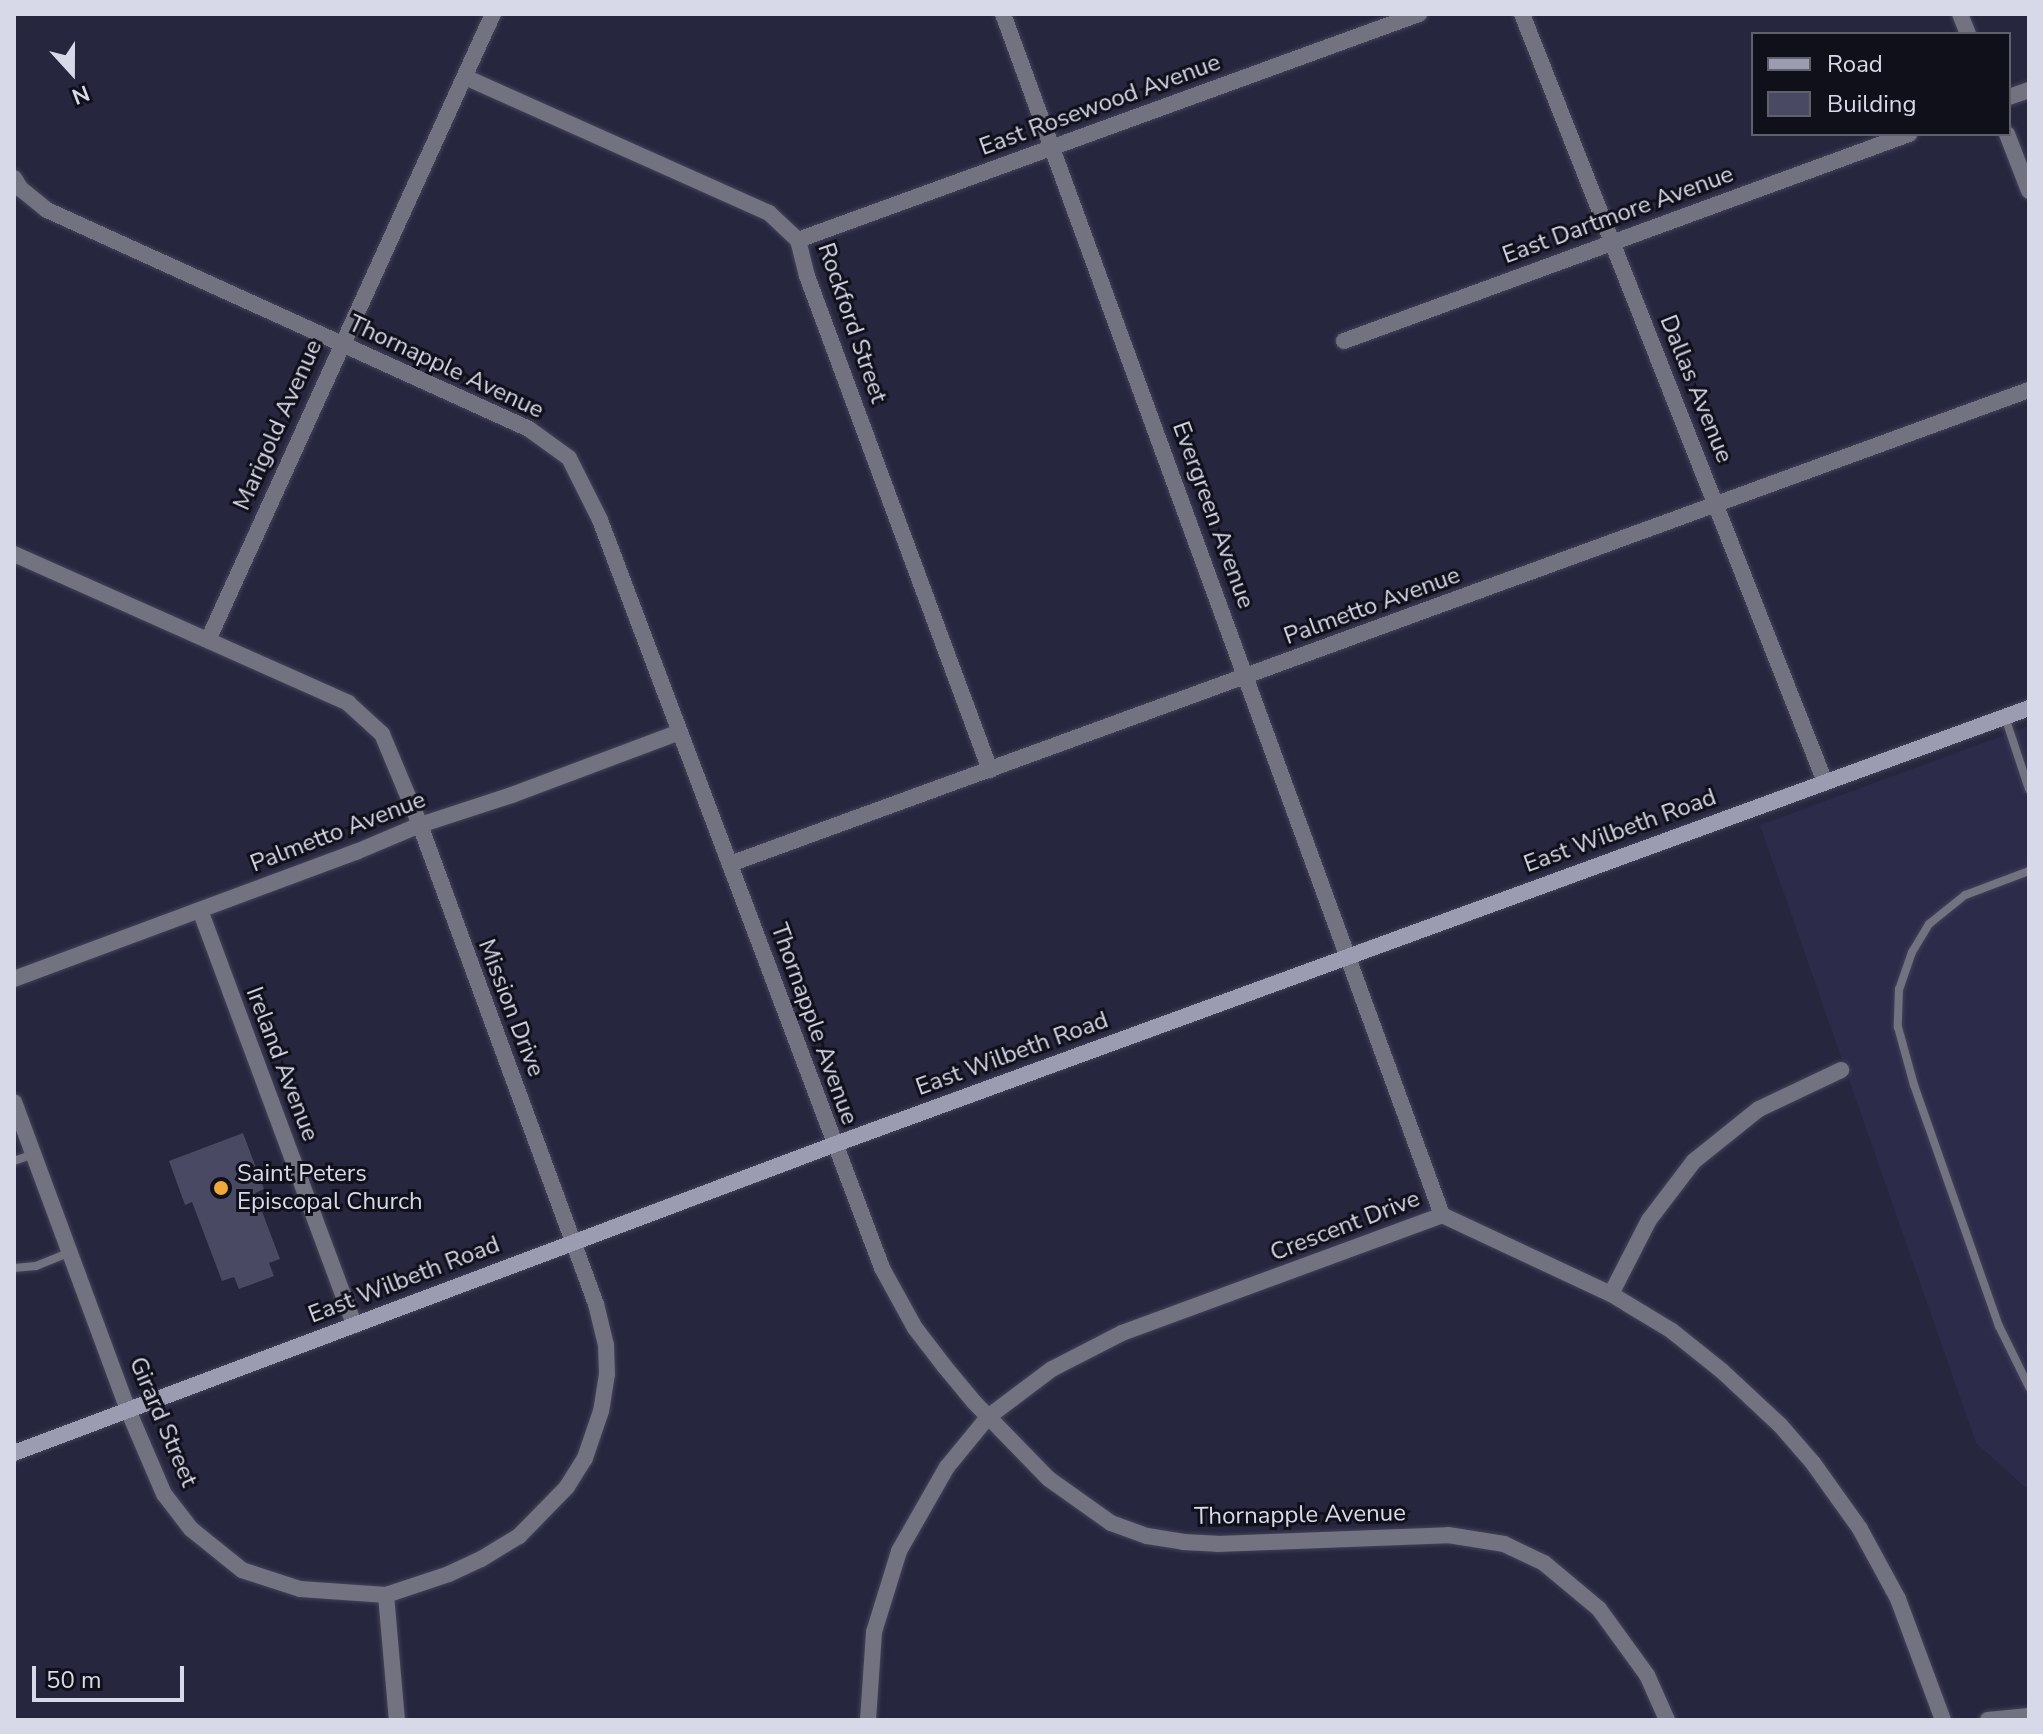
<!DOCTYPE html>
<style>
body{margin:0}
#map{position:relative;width:2043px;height:1734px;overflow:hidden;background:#26263e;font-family:"Nunito Sans",sans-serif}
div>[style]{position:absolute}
.built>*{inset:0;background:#2c2b4a}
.building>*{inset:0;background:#494964}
.roads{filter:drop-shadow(0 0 2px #424259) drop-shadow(0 0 2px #424259)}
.service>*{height:8px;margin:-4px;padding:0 4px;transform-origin:4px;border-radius:4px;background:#727280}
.minor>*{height:16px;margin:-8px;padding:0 8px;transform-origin:8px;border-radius:8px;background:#727280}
.tertiary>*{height:16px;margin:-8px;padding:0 8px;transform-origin:8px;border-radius:8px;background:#727280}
.secondary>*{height:16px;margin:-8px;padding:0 8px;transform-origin:8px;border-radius:8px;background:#9b9cb1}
.dots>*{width:22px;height:22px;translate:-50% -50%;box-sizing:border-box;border:4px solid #10101b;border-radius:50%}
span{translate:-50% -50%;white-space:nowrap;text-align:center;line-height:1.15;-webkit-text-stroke:6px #10101b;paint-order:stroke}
.street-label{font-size:24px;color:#d7d8e8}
.poi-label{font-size:24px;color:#d7d8e8}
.left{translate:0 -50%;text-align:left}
.frame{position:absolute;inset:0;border:16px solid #d7d8e8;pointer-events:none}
.legend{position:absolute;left:1751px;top:32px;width:260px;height:104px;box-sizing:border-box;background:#10101b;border:2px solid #60606d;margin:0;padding:10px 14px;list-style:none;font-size:24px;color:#d7d8e8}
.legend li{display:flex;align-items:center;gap:16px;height:40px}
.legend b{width:40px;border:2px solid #60606d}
.north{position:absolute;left:32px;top:32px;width:80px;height:80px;-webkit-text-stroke:6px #10101b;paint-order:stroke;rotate:159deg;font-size:22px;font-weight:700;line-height:32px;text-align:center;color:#d7d8e8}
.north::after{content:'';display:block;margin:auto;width:28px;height:36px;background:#d7d8e8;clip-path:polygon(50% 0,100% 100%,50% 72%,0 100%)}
.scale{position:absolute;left:32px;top:1666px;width:152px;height:36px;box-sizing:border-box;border:4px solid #d7d8e8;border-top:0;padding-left:10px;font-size:24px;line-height:28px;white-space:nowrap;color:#d7d8e8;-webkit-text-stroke:6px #10101b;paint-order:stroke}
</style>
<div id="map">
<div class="built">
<div style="clip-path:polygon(2029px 726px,2029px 1487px,2026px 1488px,1976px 1443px,1760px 825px)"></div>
</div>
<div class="building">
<div style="clip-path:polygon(243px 1133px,264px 1189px,255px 1193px,280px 1259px,269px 1263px,274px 1276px,239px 1289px,234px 1277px,222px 1281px,192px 1202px,185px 1205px,169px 1161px)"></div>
</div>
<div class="roads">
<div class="service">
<div style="left:2005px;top:717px;width:76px;rotate:71.6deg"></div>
<div style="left:2029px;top:871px;width:68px;rotate:159.4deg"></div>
<div style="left:1965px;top:895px;width:46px;rotate:141.1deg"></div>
<div style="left:1929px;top:924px;width:33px;rotate:121deg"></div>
<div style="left:1912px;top:952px;width:39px;rotate:109deg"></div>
<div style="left:1899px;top:989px;width:38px;rotate:92deg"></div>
<div style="left:1898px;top:1027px;width:60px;rotate:74.6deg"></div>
<div style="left:1914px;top:1085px;width:256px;rotate:70.6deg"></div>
<div style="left:1999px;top:1326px;width:68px;rotate:63.8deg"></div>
<div style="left:14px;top:1161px;width:20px;rotate:-20deg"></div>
<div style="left:14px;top:1268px;width:22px;rotate:-5deg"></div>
<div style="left:36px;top:1266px;width:37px;rotate:-22deg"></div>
</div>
<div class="minor">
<div style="left:1003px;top:14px;width:1279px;rotate:69.92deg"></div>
<div style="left:1522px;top:14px;width:826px;rotate:68.47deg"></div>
<div style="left:1960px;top:14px;width:22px;rotate:68deg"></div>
<div style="left:465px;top:77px;width:333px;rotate:24.1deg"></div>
<div style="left:769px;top:213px;width:40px;rotate:43deg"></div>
<div style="left:798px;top:240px;width:37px;rotate:76deg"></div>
<div style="left:807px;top:276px;width:527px;rotate:69.67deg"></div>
<div style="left:2009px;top:97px;width:21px;rotate:-19deg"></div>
<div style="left:2007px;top:134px;width:61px;rotate:68.9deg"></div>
<div style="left:14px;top:178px;width:13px;rotate:58deg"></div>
<div style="left:21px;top:189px;width:33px;rotate:39deg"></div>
<div style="left:47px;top:210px;width:529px;rotate:24.43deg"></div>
<div style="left:529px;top:429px;width:49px;rotate:35.9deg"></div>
<div style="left:569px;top:458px;width:69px;rotate:63.4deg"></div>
<div style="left:600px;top:520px;width:799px;rotate:69.34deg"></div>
<div style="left:882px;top:1268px;width:68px;rotate:61.2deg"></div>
<div style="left:915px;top:1328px;width:49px;rotate:52.4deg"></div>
<div style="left:945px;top:1367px;width:45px;rotate:50.4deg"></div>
<div style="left:974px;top:1402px;width:107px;rotate:45.8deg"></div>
<div style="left:1049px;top:1479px;width:76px;rotate:35.4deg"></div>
<div style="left:1111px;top:1523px;width:38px;rotate:20deg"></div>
<div style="left:1147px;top:1536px;width:36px;rotate:9deg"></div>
<div style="left:1183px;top:1542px;width:34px;rotate:3deg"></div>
<div style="left:1217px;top:1544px;width:231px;rotate:-2.2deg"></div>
<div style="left:1448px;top:1535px;width:57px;rotate:9.1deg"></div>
<div style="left:1504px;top:1544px;width:44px;rotate:25.4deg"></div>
<div style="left:1544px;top:1563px;width:72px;rotate:39.9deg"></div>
<div style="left:1599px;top:1609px;width:82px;rotate:54deg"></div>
<div style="left:1647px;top:1675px;width:49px;rotate:66deg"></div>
<div style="left:798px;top:240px;width:661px;rotate:-20deg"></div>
<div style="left:1344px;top:341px;width:602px;rotate:-20.12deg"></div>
<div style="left:14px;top:554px;width:366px;rotate:24deg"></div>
<div style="left:348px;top:703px;width:46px;rotate:42.4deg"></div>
<div style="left:382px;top:734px;width:99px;rotate:67.3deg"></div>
<div style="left:420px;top:825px;width:510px;rotate:69.83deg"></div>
<div style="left:596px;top:1304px;width:42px;rotate:76.3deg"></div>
<div style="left:606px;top:1345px;width:29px;rotate:88deg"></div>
<div style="left:607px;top:1374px;width:37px;rotate:99deg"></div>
<div style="left:601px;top:1411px;width:50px;rotate:108.8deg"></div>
<div style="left:585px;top:1458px;width:34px;rotate:122deg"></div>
<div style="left:567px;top:1487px;width:69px;rotate:134.4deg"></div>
<div style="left:519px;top:1536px;width:44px;rotate:148.8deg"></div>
<div style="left:481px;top:1559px;width:35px;rotate:155deg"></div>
<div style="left:449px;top:1574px;width:66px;rotate:161.6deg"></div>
<div style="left:386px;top:1595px;width:86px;rotate:-176deg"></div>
<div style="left:300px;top:1589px;width:61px;rotate:-161.9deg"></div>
<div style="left:242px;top:1570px;width:65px;rotate:-141.2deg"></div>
<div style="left:191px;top:1529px;width:44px;rotate:-127.6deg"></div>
<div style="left:164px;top:1494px;width:91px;rotate:-113.2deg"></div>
<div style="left:128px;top:1410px;width:328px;rotate:-110.3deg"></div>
<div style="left:209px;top:638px;width:686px;rotate:-65.53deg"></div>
<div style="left:730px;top:864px;width:1383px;rotate:-20.05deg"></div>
<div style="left:200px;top:910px;width:443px;rotate:69.6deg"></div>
<div style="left:14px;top:979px;width:365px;rotate:-20.4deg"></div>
<div style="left:356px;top:852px;width:69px;rotate:-22.9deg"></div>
<div style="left:420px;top:825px;width:97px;rotate:-18.1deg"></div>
<div style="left:512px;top:795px;width:179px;rotate:-20.6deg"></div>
<div style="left:1611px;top:1294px;width:83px;rotate:-62.8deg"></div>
<div style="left:1649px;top:1220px;width:74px;rotate:-52.7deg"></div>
<div style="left:1694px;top:1161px;width:83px;rotate:-38.7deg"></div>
<div style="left:1759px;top:1109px;width:91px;rotate:-25.4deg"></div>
<div style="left:386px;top:1595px;width:125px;rotate:85deg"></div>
<div style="left:868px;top:1720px;width:88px;rotate:-86.1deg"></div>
<div style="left:874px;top:1632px;width:85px;rotate:-72.8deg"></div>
<div style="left:899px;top:1551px;width:97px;rotate:-60.3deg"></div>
<div style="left:947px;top:1467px;width:65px;rotate:-50.6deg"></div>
<div style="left:988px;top:1417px;width:80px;rotate:-36.9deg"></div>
<div style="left:1052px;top:1369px;width:79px;rotate:-27.2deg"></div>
<div style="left:1122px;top:1333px;width:341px;rotate:-20.2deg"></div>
<div style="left:1442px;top:1215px;width:187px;rotate:25.1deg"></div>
<div style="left:1611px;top:1294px;width:71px;rotate:31.2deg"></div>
<div style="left:1672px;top:1331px;width:64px;rotate:38.7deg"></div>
<div style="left:1722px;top:1371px;width:79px;rotate:43deg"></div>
<div style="left:1780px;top:1425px;width:50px;rotate:49deg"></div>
<div style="left:1813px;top:1463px;width:81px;rotate:54.5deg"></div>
<div style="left:1860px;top:1529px;width:80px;rotate:61.5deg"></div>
<div style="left:1898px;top:1599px;width:129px;rotate:69.6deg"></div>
</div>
<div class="tertiary">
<div style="left:1988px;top:1720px;width:41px;rotate:-5.6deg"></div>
</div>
<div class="secondary">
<div style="left:14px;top:1453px;width:875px;rotate:-20.61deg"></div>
<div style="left:833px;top:1145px;width:1273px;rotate:-20.07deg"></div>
</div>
</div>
<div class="dots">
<div style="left:221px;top:1188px;background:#eea83c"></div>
</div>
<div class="street-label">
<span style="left:1100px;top:105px;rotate:-20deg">East Rosewood Avenue</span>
<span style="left:1618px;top:215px;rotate:-20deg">East Dartmore Avenue</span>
<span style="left:852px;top:323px;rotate:71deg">Rockford Street</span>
<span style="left:446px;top:367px;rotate:25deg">Thornapple Avenue</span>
<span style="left:1696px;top:389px;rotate:68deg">Dallas Avenue</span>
<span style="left:278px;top:425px;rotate:-66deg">Marigold Avenue</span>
<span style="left:1213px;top:515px;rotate:70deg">Evergreen Avenue</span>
<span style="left:1372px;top:606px;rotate:-20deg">Palmetto Avenue</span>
<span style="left:1620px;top:831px;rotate:-20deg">East Wilbeth Road</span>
<span style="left:338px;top:832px;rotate:-21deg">Palmetto Avenue</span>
<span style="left:511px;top:1008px;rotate:69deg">Mission Drive</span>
<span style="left:814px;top:1024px;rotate:70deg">Thornapple Avenue</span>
<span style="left:1012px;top:1054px;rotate:-20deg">East Wilbeth Road</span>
<span style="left:282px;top:1064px;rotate:69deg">Ireland Avenue</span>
<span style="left:1345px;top:1226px;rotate:-21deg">Crescent Drive</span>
<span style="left:404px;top:1280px;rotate:-21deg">East Wilbeth Road</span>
<span style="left:163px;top:1422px;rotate:67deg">Girard Street</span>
<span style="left:1300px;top:1515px;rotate:-1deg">Thornapple Avenue</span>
</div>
<div class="poi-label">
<span class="left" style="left:237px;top:1188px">Saint Peters<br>Episcopal Church</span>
</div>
<div class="frame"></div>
<ul class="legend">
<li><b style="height:10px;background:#9b9cb1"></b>Road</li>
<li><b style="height:22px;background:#494964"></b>Building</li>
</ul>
<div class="north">N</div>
<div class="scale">50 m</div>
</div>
